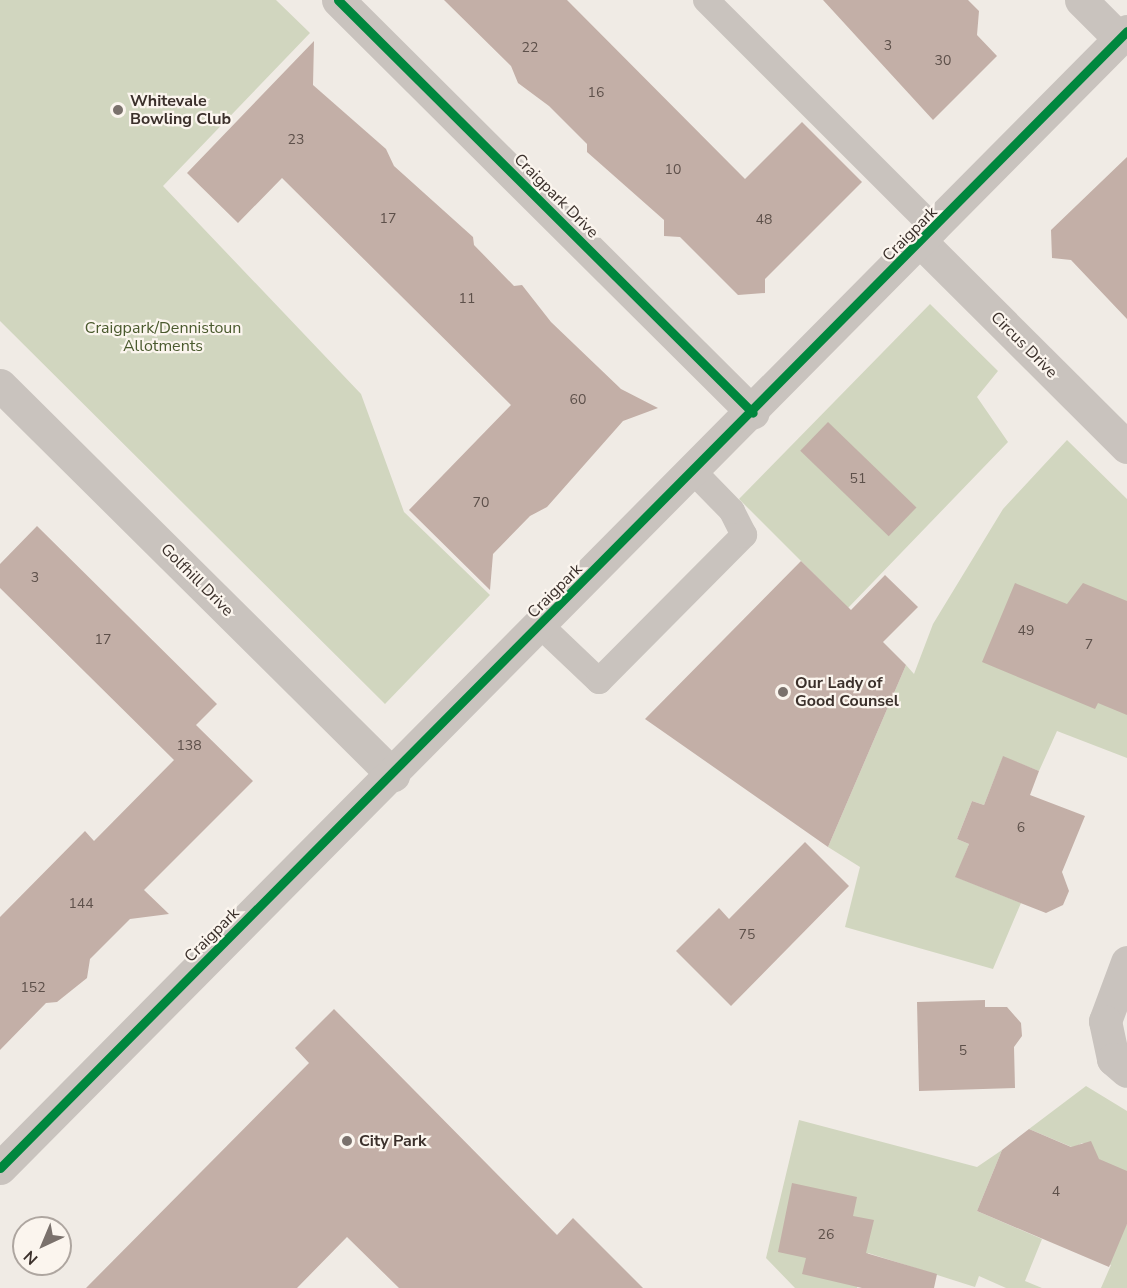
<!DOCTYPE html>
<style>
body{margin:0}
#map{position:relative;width:1127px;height:1288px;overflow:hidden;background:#f0ebe5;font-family:"Nunito Sans",sans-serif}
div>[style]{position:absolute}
.green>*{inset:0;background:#d1d6bf}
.building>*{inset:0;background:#c3afa7;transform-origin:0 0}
.lane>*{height:26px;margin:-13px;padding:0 13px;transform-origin:13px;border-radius:13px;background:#c9c3be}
.street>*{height:33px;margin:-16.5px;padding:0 16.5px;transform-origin:16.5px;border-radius:16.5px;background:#c9c3be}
.cycleway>*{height:9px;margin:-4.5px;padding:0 4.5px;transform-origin:4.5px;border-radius:4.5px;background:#00873e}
.dots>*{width:16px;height:16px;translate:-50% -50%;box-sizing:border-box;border:3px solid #fbf5ee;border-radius:50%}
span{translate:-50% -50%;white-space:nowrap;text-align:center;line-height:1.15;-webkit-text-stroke:4.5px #fbf5ee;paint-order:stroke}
.number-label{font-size:14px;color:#5d504a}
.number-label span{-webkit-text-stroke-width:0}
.poi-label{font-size:16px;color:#3b302b;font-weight:700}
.left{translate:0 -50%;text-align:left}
.street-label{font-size:16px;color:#3b302b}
.park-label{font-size:16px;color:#4a5a2e}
.north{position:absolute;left:12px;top:1216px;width:60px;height:60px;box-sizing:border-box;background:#fbf5ee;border:2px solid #aea6a0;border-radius:50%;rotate:224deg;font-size:16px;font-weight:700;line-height:24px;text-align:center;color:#3b302b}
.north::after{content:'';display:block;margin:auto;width:21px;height:27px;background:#7a716c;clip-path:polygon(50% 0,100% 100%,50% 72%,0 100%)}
</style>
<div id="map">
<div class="green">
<div style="clip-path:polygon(0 0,276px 0,310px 33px,163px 186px,361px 394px,404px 512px,490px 595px,385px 704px,0 321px)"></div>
<div style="clip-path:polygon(930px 304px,998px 371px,977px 397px,1008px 442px,848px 608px,739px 499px)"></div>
<div style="clip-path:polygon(1067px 440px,1127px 499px,1127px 758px,1057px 731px,1039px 771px,1003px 757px,984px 805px,972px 801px,957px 839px,969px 844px,956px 877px,1021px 903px,993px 969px,845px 927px,860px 867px,828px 847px,906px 665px,914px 674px,933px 624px,1003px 509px)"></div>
<div style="clip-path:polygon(1086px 1086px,1127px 1111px,1127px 1173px,1096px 1158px,1094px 1148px,1082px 1143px,1074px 1148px,1029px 1129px)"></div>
<div style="clip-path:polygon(799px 1120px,977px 1167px,1002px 1150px,977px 1211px,1042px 1239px,1025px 1281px,1042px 1288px,1006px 1288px,979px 1276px,975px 1287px,868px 1253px,857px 1288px,795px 1288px,766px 1258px)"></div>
<div style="clip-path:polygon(1127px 1224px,1127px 1288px,1101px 1288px,1111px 1265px,1099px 1260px)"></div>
</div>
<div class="building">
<div style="clip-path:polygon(444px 0,567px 0,745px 179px,802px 122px,862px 182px,765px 279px,765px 293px,738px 295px,680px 237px,664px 236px,664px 220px,587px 152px,587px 144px,549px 106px,518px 83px,511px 66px)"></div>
<div style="clip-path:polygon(823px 0,968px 0,979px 11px,977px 35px,997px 56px,933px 120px)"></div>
<div style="clip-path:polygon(314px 41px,313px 85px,386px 149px,394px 166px,473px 237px,474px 245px,514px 286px,522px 285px,551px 322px,621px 389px,658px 408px,623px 421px,547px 507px,530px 516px,493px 554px,490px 590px,409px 510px,511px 405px,282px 178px,238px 223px,187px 173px)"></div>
<div style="clip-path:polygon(1127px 157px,1127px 319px,1071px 260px,1052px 258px,1051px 230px)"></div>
<div style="left:828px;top:422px;width:123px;height:40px;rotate:44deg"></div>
<div style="clip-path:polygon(37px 526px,217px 704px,196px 725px,253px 781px,144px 890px,169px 914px,130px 919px,90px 959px,87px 978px,57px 1002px,46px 1003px,0 1050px,0 917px,85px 831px,94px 841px,174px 760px,0 588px,0 564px)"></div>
<div style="clip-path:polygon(801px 561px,851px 610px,885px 575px,918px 607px,883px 642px,906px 665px,828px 847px,645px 719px)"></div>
<div style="clip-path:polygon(1015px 583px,1067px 604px,1083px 583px,1127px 601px,1127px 715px,1098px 703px,1095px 709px,982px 662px)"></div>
<div style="clip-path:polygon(1003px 756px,1039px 771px,1030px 795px,1085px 816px,1062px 872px,1069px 891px,1063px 905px,1046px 913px,955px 877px,969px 844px,957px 839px,972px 801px,984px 805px)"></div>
<div style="clip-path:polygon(805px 842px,849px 886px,731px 1006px,676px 951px,719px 908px,729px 919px)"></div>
<div style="clip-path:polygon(985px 1000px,985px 1007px,1007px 1007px,1021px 1023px,1022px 1036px,1014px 1047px,1015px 1088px,919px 1091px,917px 1002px)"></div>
<div style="clip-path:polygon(334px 1009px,557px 1235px,573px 1218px,643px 1288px,399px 1288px,347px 1237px,297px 1288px,86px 1288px,309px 1063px,295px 1048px)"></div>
<div style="clip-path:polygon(1029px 1129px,1071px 1147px,1091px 1141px,1099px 1159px,1127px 1171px,1127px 1224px,1109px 1267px,977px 1211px,1002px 1150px)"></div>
<div style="clip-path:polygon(792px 1183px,857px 1197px,853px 1216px,874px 1220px,866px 1253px,937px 1274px,934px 1288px,862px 1288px,802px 1274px,806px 1258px,778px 1252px)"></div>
</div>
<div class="lane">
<div style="left:706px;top:0;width:325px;rotate:45deg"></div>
<div style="left:541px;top:626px;width:80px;rotate:43.5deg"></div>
<div style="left:599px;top:681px;width:206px;rotate:-45.2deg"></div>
<div style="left:744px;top:535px;width:27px;rotate:-117deg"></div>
<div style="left:732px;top:511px;width:54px;rotate:-134.3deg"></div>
</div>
<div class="street">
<div style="left:338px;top:0;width:585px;rotate:44.86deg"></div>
<div style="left:1081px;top:0;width:55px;rotate:45deg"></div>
<div style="left:922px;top:243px;width:289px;rotate:44.9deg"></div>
<div style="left:0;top:385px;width:554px;rotate:44.78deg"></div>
<div style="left:1127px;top:962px;width:63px;rotate:110.4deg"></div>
<div style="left:1105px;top:1021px;width:39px;rotate:78deg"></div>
<div style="left:1113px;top:1059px;width:18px;rotate:41deg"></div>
<div style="left:0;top:1168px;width:1601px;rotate:-45.25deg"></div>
</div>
<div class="cycleway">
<div style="left:338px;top:0;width:585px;rotate:44.86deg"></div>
<div style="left:0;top:1168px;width:1601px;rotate:-45.25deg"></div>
</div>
<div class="dots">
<div style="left:118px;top:110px;background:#7a716c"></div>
<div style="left:783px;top:692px;background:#7a716c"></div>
<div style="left:347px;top:1141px;background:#7a716c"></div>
</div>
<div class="number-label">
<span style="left:888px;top:46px">3</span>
<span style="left:530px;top:48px">22</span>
<span style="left:943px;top:61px">30</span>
<span style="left:596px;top:93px">16</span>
<span style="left:296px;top:140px">23</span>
<span style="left:673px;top:170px">10</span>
<span style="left:388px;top:219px">17</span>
<span style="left:764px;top:220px">48</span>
<span style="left:467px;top:299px">11</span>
<span style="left:578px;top:400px">60</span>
<span style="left:858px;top:479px">51</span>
<span style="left:481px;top:503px">70</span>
<span style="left:35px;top:578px">3</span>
<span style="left:1026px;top:631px">49</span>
<span style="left:103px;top:640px">17</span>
<span style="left:1089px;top:645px">7</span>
<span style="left:189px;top:746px">138</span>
<span style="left:1021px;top:828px">6</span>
<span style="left:81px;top:904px">144</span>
<span style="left:747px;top:935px">75</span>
<span style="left:33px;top:988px">152</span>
<span style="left:963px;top:1051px">5</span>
<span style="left:1056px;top:1192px">4</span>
<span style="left:826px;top:1235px">26</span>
</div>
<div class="poi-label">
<span class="left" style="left:130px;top:110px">Whitevale<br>Bowling Club</span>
<span class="left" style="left:795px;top:692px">Our Lady of<br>Good Counsel</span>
<span class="left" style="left:359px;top:1141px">City Park</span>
</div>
<div class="street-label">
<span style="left:556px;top:196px;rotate:45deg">Craigpark Drive</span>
<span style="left:910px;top:234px;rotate:-45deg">Craigpark</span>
<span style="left:1024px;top:345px;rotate:45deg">Circus Drive</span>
<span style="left:197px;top:580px;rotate:45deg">Golfhill Drive</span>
<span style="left:555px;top:591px;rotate:-45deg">Craigpark</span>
<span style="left:212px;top:935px;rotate:-45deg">Craigpark</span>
</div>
<div class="park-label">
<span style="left:163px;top:337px">Craigpark/Dennistoun<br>Allotments</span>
</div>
<div class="north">N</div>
</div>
